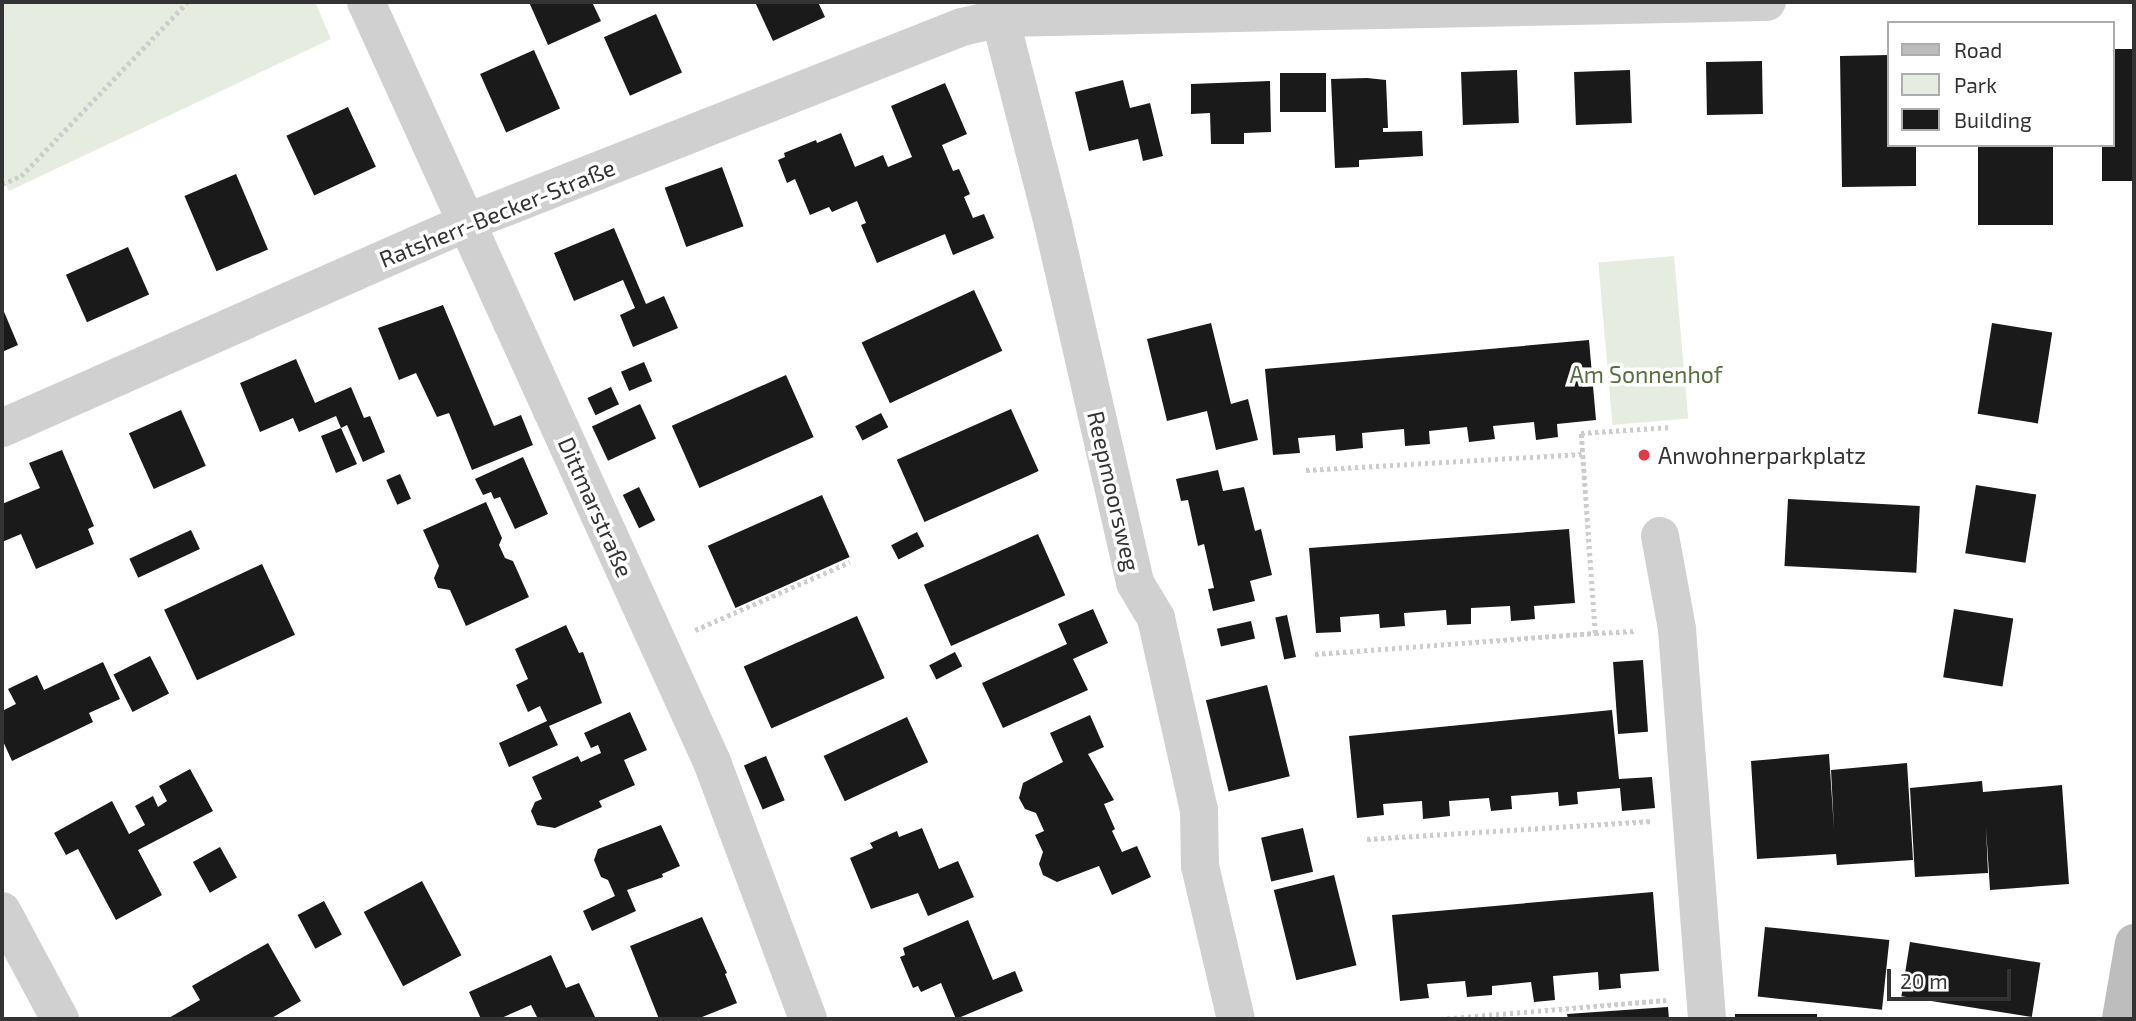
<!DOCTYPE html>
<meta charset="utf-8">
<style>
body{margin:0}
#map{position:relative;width:2136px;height:1021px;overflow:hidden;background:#fff;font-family:"Exo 2",sans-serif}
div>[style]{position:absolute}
.green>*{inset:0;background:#e6ecdf;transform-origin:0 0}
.building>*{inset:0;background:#1a1a1a;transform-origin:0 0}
.path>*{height:4.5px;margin-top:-2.25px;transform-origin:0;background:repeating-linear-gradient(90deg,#cdcdcd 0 3.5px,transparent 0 7px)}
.street>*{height:38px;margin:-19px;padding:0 19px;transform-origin:19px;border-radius:19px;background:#d0d0d0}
.secondary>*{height:38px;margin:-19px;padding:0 19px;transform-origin:19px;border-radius:19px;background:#bdbdbd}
.dots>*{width:19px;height:19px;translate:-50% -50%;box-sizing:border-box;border:4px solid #fff;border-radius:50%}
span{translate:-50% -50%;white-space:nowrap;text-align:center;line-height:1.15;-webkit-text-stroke:7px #fff;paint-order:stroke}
.street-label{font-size:23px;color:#333}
.park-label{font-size:23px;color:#56703f}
.poi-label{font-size:23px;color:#333}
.left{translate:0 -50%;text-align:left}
.frame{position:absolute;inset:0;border:4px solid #333;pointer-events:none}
.legend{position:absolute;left:1887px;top:21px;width:228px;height:126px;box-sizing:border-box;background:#fff;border:2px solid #adadad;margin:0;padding:9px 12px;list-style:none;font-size:21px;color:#333}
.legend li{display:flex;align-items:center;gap:14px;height:35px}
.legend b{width:35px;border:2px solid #adadad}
.scale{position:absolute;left:1887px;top:969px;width:124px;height:32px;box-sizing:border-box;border:4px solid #333;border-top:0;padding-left:9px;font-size:21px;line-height:24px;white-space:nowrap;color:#333;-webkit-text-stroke:5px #fff;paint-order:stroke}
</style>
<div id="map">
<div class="green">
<div style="clip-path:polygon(2px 2px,315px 2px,331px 39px,9px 191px,2px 175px)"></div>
<div style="left:1674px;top:256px;width:163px;height:76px;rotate:85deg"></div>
</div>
<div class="building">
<div style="clip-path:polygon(529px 2px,592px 2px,601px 21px,548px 45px)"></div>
<div style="clip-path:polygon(755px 2px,818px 2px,825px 17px,773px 41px)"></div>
<div style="left:656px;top:14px;width:64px;height:57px;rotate:66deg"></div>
<div style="clip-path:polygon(2113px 49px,2134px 49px,2134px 181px,2102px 181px,2102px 145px,2113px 145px)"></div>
<div style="left:534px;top:50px;width:64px;height:59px;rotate:66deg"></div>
<div style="clip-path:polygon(1889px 55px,1889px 145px,1916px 145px,1916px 186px,1842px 187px,1840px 56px)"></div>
<div style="left:1762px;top:61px;width:53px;height:56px;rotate:89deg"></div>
<div style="left:1517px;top:70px;width:53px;height:56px;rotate:88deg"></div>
<div style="left:1630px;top:70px;width:53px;height:56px;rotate:88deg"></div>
<div style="left:1280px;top:73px;width:46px;height:39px"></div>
<div style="clip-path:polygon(1367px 78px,1386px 80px,1388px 128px,1383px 128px,1383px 132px,1422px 131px,1423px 156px,1359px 160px,1359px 167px,1335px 168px,1331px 79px)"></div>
<div style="clip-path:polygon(1123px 80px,1130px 108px,1150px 103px,1163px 156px,1143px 161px,1138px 139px,1089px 151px,1075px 92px)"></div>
<div style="clip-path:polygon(1270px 81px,1271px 132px,1244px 133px,1244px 144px,1211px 144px,1210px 113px,1191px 114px,1191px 84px)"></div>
<div style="clip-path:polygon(945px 83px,967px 134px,942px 145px,953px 171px,959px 169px,970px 194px,964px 197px,973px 218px,984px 214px,994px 238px,953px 255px,945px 234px,877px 263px,861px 225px,866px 223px,857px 201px,832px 212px,829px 207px,810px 215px,795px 179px,787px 183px,778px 160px,785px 157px,784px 153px,816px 140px,817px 143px,841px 133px,855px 167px,883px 155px,888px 167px,912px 157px,891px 106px)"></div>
<div style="left:348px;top:107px;width:66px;height:68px;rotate:65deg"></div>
<div style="left:1978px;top:145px;width:75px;height:80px"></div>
<div style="left:722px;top:167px;width:63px;height:61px;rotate:70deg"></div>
<div style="left:236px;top:174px;width:82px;height:56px;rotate:67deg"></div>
<div style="clip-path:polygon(614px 228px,646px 304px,664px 296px,678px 328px,633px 347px,620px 315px,635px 308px,623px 280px,574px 301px,554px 253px)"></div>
<div style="left:128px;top:247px;width:52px;height:68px;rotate:66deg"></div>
<div style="left:974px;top:290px;width:67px;height:124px;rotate:65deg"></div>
<div style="clip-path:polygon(443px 305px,494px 426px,521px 415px,533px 445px,472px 470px,449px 413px,437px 417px,416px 373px,399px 380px,378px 328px)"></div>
<div style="clip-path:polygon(2px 307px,18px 345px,2px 352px)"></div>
<div style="clip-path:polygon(1211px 323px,1231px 404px,1248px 399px,1258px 440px,1216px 450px,1207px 411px,1167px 421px,1147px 339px)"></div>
<div style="left:1992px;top:323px;width:61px;height:92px;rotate:9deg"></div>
<div style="clip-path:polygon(1589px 340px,1596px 420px,1557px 424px,1558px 437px,1536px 440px,1534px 422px,1493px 426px,1495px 439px,1469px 442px,1467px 427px,1429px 431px,1430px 444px,1405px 446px,1404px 429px,1362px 433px,1363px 448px,1336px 451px,1335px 435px,1298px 438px,1300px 453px,1273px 455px,1265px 369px)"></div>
<div style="clip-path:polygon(296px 359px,315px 403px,351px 387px,364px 418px,370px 416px,385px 452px,363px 462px,347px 425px,341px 428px,357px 464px,336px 473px,321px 436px,341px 428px,336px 416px,299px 432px,293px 418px,260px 432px,240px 383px)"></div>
<div style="left:644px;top:362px;width:21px;height:25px;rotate:67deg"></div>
<div style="left:786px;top:375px;width:68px;height:125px;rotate:66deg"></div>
<div style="left:611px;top:387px;width:19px;height:26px;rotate:65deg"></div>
<div style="left:640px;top:404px;width:38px;height:53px;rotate:65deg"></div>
<div style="left:1011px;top:409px;width:68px;height:125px;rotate:66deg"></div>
<div style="left:181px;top:410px;width:61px;height:57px;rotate:66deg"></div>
<div style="left:881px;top:413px;width:16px;height:29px;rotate:63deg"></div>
<div style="clip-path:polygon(62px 450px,94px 526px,88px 529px,94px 544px,36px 569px,21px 534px,2px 542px,2px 504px,40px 488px,29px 463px)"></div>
<div style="clip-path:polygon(523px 457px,548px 514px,515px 529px,500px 497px,494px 499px,491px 492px,483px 495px,475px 479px)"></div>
<div style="clip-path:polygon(1218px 470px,1223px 491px,1244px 487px,1255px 531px,1261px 529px,1272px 575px,1250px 581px,1255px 601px,1213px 611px,1208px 589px,1214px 588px,1204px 544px,1198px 546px,1188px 500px,1181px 501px,1176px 479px)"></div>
<div style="left:400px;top:474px;width:27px;height:15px;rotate:66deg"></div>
<div style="left:1976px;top:485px;width:61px;height:69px;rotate:9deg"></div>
<div style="left:639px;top:487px;width:37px;height:18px;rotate:64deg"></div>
<div style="left:822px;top:495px;width:68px;height:125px;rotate:66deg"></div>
<div style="left:1788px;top:499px;width:132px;height:67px;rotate:3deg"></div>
<div style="clip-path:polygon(486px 502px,502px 538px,499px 545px,505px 558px,513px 561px,529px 597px,466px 626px,450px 590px,438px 588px,434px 578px,439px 566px,423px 530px)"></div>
<div style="clip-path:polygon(1569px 529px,1575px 603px,1534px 606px,1535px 619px,1511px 621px,1510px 606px,1471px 608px,1471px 624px,1447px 625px,1446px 610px,1404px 613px,1405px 626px,1380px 628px,1379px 614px,1340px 617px,1341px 632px,1316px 633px,1309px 548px)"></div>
<div style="left:191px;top:530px;width:21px;height:68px;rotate:65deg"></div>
<div style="left:917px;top:532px;width:16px;height:29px;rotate:63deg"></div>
<div style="left:1038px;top:534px;width:67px;height:125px;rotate:66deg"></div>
<div style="left:262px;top:564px;width:78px;height:108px;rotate:65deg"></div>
<div style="clip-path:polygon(1093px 609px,1108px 643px,1073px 659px,1088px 690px,1003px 728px,982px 683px,1067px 644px,1058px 624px)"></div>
<div style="left:1954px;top:609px;width:60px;height:69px;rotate:9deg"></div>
<div style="left:1287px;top:615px;width:43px;height:12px;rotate:78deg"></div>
<div style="left:857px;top:616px;width:68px;height:124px;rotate:66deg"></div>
<div style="left:1251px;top:621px;width:18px;height:35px;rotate:77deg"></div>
<div style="clip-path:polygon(566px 625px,579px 653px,583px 652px,602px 703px,549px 726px,558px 745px,509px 767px,499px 743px,547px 721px,540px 706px,528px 712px,516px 685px,528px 679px,515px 649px)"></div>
<div style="left:955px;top:652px;width:16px;height:29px;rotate:63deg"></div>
<div style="left:150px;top:656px;width:42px;height:41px;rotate:63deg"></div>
<div style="left:1643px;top:660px;width:72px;height:30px;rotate:86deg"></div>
<div style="clip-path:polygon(103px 662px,120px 699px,89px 713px,93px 722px,12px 761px,2px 739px,2px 711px,16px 704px,8px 689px,37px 675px,44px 690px)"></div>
<div style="left:1267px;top:685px;width:94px;height:63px;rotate:76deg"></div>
<div style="clip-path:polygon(1612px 710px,1619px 779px,1652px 777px,1655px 808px,1622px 811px,1620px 788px,1577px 792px,1578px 804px,1559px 806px,1558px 792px,1511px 796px,1512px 809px,1491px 811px,1489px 798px,1449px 801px,1450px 816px,1423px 819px,1422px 801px,1383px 804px,1384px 815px,1357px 818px,1349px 736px)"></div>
<div style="clip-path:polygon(630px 712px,647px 750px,624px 760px,635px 785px,599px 801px,602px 807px,555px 828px,537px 825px,531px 811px,535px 802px,542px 799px,532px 777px,578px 756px,581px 762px,601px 753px,598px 745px,591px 748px,584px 733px)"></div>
<div style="clip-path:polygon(1090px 715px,1104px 747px,1088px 754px,1114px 800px,1104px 804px,1115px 829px,1112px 831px,1122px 852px,1137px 846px,1151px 877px,1112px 895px,1099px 866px,1057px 882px,1043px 875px,1039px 864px,1043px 852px,1035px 835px,1044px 831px,1036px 813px,1025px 809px,1019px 798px,1023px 783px,1063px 762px,1050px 733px)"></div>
<div style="left:907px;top:717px;width:50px;height:92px;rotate:65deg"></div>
<div style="clip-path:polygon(1829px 754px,1834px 829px,1831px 770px,1907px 763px,1913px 860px,1837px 865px,1836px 854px,1757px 859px,1751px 761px)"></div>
<div style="left:766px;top:756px;width:48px;height:24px;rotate:67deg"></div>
<div style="clip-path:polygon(190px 769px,213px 811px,138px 850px,162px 895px,116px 920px,78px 849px,66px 855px,54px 833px,112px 801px,129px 834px,145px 825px,135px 806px,153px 796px,158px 807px,167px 801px,159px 786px)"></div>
<div style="clip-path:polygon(1982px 781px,1983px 792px,2062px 785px,2069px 884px,1990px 890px,1986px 827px,1988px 873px,1915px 877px,1910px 788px)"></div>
<div style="clip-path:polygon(661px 825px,680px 866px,662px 874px,663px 877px,627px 890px,636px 911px,592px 931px,583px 911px,615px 896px,608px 880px,601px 877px,594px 860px,598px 849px)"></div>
<div style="clip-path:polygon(922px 828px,939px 869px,958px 861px,974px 897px,928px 916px,918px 893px,871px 909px,850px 858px,873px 848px,870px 843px,897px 831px,899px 837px)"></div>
<div style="left:1303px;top:828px;width:45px;height:43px;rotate:77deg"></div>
<div style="left:220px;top:847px;width:35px;height:31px;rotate:61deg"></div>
<div style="left:1334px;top:875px;width:93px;height:62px;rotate:76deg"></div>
<div style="left:422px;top:881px;width:84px;height:66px;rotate:62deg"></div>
<div style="clip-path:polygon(1653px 892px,1659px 971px,1620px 974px,1621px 988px,1599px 990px,1598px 972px,1553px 976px,1555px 1000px,1534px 1002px,1531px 982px,1492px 986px,1492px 995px,1467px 997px,1465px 981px,1427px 984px,1429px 998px,1400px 1001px,1392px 915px)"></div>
<div style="left:324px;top:901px;width:38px;height:30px;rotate:62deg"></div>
<div style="clip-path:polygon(702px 917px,727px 973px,725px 974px,737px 1003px,697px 1019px,659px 1019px,630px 946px)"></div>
<div style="clip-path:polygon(968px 920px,993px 980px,1015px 971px,1023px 991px,956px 1019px,941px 983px,921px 992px,918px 986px,913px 988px,900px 957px,905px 955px,903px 948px)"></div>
<div style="left:1765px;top:927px;width:125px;height:70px;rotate:6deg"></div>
<div style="left:1910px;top:942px;width:132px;height:55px;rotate:9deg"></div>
<div style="clip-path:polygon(268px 943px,301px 1001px,270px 1019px,167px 1019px,200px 1000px,192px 986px)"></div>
<div style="clip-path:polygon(551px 955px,566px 988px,579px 983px,596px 1019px,538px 1019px,531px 1005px,499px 1019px,481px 1019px,469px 992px)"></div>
<div style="clip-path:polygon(1668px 1007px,1669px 1019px,1568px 1019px,1567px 1014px)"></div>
<div style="left:1735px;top:1014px;width:82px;height:5px"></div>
</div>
<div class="path">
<div style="left:2px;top:184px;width:21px;rotate:-23deg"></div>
<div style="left:21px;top:176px;width:240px;rotate:-46.3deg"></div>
<div style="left:1306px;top:470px;width:276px;rotate:-3.3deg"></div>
<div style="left:695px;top:630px;width:169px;rotate:-23.7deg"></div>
<div style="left:1595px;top:633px;width:41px;rotate:-2.8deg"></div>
<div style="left:1315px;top:654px;width:281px;rotate:-4.3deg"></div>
<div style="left:1595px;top:633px;width:200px;rotate:-94deg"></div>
<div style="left:1581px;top:433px;width:90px;rotate:-3.8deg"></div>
<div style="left:1367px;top:839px;width:286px;rotate:-3.6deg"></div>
<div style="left:1440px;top:1019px;width:227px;rotate:-4.8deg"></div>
</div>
<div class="street">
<div style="left:366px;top:2px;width:835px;rotate:65.52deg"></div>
<div style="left:712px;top:762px;width:274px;rotate:69.5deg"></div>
<div style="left:996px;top:2px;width:229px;rotate:75.6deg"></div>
<div style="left:1053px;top:224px;width:368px;rotate:77.1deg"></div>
<div style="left:1135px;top:583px;width:41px;rotate:59deg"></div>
<div style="left:1156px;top:618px;width:197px;rotate:77.4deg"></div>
<div style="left:1199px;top:810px;width:56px;rotate:89deg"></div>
<div style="left:1200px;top:866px;width:157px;rotate:76.8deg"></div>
<div style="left:2px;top:428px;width:510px;rotate:-23.85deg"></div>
<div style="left:468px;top:222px;width:531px;rotate:-21.54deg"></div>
<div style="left:962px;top:27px;width:39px;rotate:-13deg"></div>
<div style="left:1000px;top:18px;width:767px;rotate:-1.2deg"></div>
<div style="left:1660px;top:536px;width:95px;rotate:79.6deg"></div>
<div style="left:1677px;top:629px;width:391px;rotate:85.6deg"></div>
<div style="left:2px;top:911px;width:123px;rotate:61.8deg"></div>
</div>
<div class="secondary">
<div style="left:2121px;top:1019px;width:77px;rotate:-80.3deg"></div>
</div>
<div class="dots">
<div style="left:1644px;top:455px;background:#e63946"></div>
</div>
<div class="street-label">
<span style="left:497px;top:213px;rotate:-22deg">Ratsherr-Becker-Straße</span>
<span style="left:1114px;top:491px;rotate:77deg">Reepmoorsweg</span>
<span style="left:596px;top:507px;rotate:66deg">Dittmarstraße</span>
</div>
<div class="park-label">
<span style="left:1646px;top:374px">Am Sonnenhof</span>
</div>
<div class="poi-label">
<span class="left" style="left:1658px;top:455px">Anwohnerparkplatz</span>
</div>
<div class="frame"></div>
<ul class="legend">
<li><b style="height:9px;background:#bdbdbd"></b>Road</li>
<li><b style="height:19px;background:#e6ecdf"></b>Park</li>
<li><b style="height:19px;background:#1a1a1a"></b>Building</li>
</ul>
<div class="scale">20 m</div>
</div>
